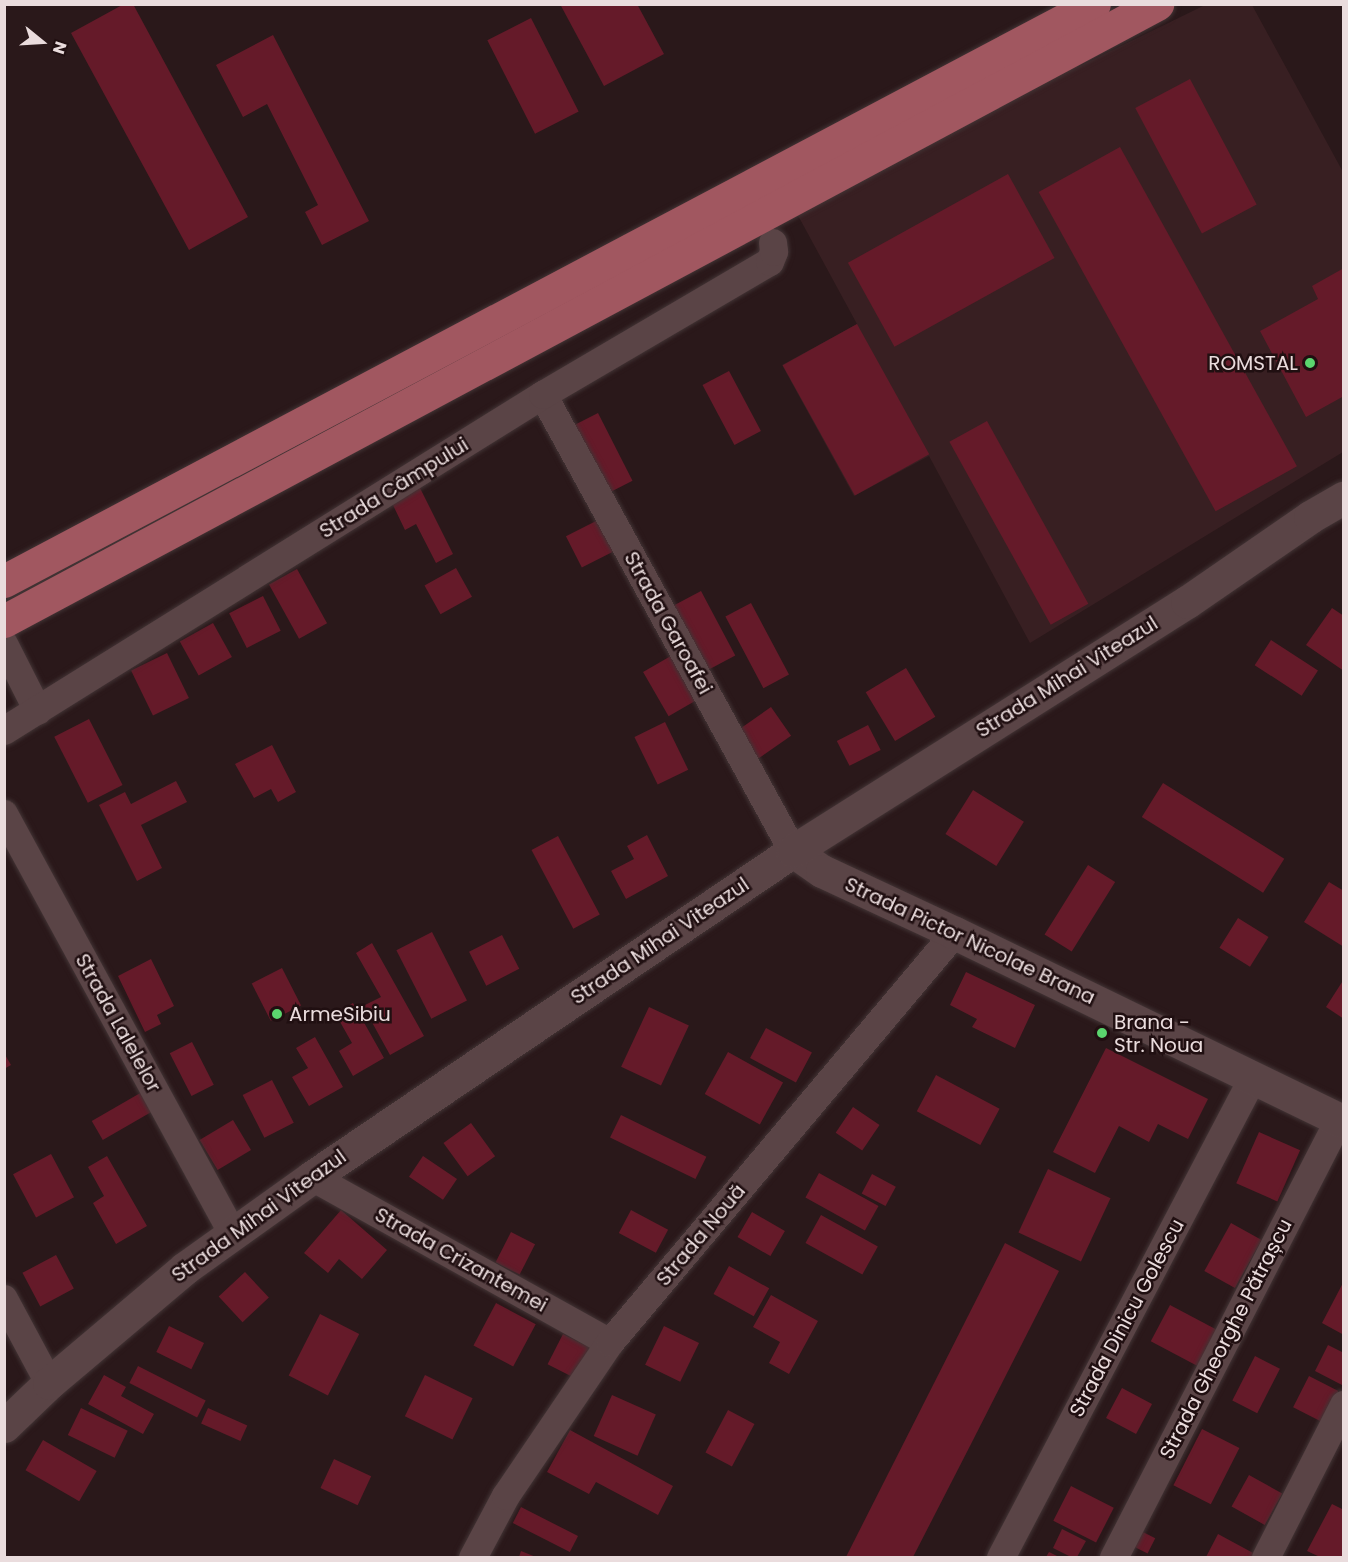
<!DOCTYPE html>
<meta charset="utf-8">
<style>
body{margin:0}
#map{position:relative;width:1348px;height:1562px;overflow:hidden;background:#2a181a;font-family:Poppins,sans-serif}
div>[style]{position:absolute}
.built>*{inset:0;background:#381f22}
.building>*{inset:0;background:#651a29;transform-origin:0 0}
.roads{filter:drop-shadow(0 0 2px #423435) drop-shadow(0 0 2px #423435)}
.street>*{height:28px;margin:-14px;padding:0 14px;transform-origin:14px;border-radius:14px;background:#5a4446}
.secondary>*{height:33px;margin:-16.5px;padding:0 16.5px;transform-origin:16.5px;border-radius:16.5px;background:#5a4446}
.primary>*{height:33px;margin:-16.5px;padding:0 16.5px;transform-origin:16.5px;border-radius:16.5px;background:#a15760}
.dots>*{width:16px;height:16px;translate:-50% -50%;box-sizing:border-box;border:3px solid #200f11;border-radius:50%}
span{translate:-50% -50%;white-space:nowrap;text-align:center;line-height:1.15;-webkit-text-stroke:5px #200f11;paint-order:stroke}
.poi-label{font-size:20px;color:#eadcdd}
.right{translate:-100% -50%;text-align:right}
.left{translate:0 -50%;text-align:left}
.street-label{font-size:20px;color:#eadcdd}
.frame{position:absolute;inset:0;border:6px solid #eadcdd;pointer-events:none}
.north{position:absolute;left:12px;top:12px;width:60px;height:60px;-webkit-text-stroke:4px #200f11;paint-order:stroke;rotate:108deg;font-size:16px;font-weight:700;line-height:24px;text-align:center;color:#eadcdd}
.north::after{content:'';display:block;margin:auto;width:21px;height:27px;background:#eadcdd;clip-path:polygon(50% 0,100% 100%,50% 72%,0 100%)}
</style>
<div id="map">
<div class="built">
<div style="clip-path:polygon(1205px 5px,1252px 5px,1343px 172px,1343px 452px,1030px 643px,929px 456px,854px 496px,782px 365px,857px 324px,795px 210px,1074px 60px,1078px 67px)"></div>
</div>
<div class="building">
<div style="clip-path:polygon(124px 4px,133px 4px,248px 217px,189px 250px,71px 33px)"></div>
<div style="clip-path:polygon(560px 4px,637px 4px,664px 54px,604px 86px)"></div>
<div style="left:531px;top:18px;width:105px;height:49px;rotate:63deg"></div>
<div style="clip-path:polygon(273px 35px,369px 221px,322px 245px,305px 212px,318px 205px,267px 104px,243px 117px,216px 65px)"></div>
<div style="left:1190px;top:79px;width:142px;height:62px;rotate:62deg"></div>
<div style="left:1120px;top:147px;width:365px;height:93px;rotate:61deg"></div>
<div style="left:1008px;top:174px;width:96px;height:183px;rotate:61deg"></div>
<div style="clip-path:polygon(1344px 268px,1344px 396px,1306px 417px,1260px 331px,1318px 299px,1312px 286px)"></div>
<div style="left:857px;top:324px;width:149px;height:85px;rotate:61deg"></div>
<div style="left:729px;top:371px;width:68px;height:30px;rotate:62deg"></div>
<div style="left:598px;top:413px;width:76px;height:27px;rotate:63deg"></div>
<div style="left:987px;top:421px;width:209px;height:43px;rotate:61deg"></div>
<div style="clip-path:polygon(419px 486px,453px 554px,436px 563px,416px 524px,405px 530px,391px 501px)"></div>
<div style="left:598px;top:520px;width:35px;height:36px;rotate:63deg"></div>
<div style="left:456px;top:568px;width:33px;height:36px;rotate:61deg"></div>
<div style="left:297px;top:569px;width:62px;height:32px;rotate:61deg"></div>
<div style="left:701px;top:591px;width:73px;height:32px;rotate:62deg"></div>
<div style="left:263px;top:596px;width:39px;height:38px;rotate:63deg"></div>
<div style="left:751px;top:603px;width:81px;height:29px;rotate:62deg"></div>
<div style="clip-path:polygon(1332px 608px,1344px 616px,1344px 671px,1306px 645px)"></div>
<div style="left:213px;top:623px;width:39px;height:38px;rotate:61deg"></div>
<div style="left:1271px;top:640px;width:56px;height:30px;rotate:33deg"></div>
<div style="left:167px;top:653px;width:50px;height:40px;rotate:64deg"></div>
<div style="left:676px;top:653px;width:51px;height:38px;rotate:60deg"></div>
<div style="left:906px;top:668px;width:57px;height:47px;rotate:59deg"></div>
<div style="left:771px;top:707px;width:35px;height:40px;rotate:55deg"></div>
<div style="left:89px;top:719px;width:74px;height:39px;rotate:63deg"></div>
<div style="left:665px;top:722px;width:53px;height:34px;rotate:64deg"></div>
<div style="left:868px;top:725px;width:28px;height:35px;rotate:63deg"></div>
<div style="clip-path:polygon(272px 745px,296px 792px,278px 802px,271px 789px,254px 798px,235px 764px)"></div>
<div style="clip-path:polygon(176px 781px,187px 802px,141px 825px,162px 868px,137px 881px,99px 805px,125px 792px,131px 804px)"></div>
<div style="left:1163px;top:783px;width:143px;height:40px;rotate:32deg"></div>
<div style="left:973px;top:790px;width:60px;height:52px;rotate:32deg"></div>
<div style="clip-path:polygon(647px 835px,668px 876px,626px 899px,611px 871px,634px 859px,627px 846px)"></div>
<div style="left:558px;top:836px;width:89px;height:30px;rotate:62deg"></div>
<div style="left:1088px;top:865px;width:32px;height:82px;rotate:32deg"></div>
<div style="clip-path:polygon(1329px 882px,1344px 891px,1344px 947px,1304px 922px)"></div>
<div style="left:1238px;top:918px;width:36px;height:35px;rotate:32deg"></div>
<div style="left:432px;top:932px;width:77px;height:40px;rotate:63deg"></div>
<div style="left:502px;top:935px;width:38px;height:37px;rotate:63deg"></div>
<div style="clip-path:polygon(372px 943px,424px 1036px,390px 1055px,363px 1006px,381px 997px,356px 953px)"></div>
<div style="clip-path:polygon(151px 959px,174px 1006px,157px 1015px,161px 1024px,145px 1032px,118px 976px)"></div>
<div style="left:282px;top:968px;width:42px;height:34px;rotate:63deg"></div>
<div style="clip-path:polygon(966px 972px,1035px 1005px,1015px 1048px,972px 1027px,977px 1019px,950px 1005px)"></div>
<div style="clip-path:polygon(1344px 979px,1344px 1019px,1326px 1007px)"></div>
<div style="clip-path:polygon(353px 1003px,384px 1058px,353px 1076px,339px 1051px,352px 1043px,335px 1013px)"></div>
<div style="left:649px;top:1007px;width:44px;height:66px;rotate:25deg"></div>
<div style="left:766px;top:1028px;width:52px;height:34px;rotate:28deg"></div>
<div style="clip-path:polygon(315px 1037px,343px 1087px,309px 1106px,292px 1077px,308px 1068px,296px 1048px)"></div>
<div style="left:192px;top:1042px;width:48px;height:25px;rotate:63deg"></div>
<div style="clip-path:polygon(1106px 1048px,1208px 1099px,1188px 1139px,1158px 1124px,1149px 1142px,1119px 1126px,1095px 1173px,1053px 1152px)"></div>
<div style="left:728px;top:1052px;width:63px;height:48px;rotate:29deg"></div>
<div style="clip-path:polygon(4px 1053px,11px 1065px,4px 1069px)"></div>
<div style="left:936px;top:1075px;width:72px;height:41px;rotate:28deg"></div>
<div style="left:272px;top:1080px;width:48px;height:33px;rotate:63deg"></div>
<div style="left:142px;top:1092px;width:22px;height:58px;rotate:60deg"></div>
<div style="left:853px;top:1107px;width:32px;height:31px;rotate:34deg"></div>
<div style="left:621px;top:1115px;width:95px;height:25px;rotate:26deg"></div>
<div style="left:233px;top:1120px;width:35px;height:39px;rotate:59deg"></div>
<div style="left:471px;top:1123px;width:41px;height:34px;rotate:54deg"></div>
<div style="left:1259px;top:1132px;width:45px;height:56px;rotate:24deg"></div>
<div style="left:51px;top:1154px;width:49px;height:43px;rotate:62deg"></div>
<div style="clip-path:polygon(107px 1156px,147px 1226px,116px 1244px,93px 1203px,104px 1196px,88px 1167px)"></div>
<div style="left:423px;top:1156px;width:41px;height:25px;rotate:34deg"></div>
<div style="left:1048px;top:1169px;width:69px;height:70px;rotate:25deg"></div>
<div style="left:819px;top:1173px;width:68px;height:28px;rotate:29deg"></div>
<div style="left:872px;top:1174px;width:27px;height:22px;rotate:28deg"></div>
<div style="clip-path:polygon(341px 1210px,387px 1250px,362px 1279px,339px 1259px,328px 1273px,304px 1253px)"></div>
<div style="left:631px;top:1210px;width:42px;height:26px;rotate:28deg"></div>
<div style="left:752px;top:1212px;width:38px;height:29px;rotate:30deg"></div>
<div style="left:821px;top:1215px;width:65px;height:32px;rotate:29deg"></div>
<div style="left:1231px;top:1223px;width:35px;height:55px;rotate:29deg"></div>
<div style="left:511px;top:1232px;width:27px;height:34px;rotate:27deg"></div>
<div style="clip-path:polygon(1005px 1243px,1059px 1271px,971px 1444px,913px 1557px,846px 1557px)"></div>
<div style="left:56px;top:1255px;width:38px;height:38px;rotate:62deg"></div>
<div style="left:729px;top:1266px;width:46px;height:32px;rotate:29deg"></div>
<div style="left:245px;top:1272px;width:35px;height:36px;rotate:47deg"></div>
<div style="clip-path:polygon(1344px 1281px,1344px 1335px,1322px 1323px)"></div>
<div style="clip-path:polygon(771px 1295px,818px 1321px,789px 1374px,769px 1363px,780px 1342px,753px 1327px)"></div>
<div style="left:496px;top:1303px;width:45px;height:48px;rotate:28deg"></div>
<div style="left:1170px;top:1305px;width:54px;height:41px;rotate:28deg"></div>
<div style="left:320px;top:1314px;width:44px;height:69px;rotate:27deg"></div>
<div style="left:169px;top:1326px;width:39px;height:29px;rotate:26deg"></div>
<div style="left:664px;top:1326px;width:39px;height:43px;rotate:26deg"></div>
<div style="left:563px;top:1334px;width:31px;height:34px;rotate:27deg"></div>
<div style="clip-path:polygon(1328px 1345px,1344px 1353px,1342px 1385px,1315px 1371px)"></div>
<div style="left:1255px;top:1356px;width:28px;height:50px;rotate:27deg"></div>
<div style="left:138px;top:1366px;width:76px;height:19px;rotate:27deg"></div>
<div style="clip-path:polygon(104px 1375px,126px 1387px,121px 1396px,154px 1414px,143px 1434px,88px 1404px)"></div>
<div style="left:425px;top:1375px;width:53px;height:46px;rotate:26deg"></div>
<div style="left:1309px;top:1376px;width:33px;height:35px;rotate:27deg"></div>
<div style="left:1122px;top:1388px;width:34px;height:34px;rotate:28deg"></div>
<div style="left:612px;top:1395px;width:48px;height:45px;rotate:24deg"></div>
<div style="left:81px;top:1408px;width:52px;height:30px;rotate:26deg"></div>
<div style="left:208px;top:1408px;width:43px;height:17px;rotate:24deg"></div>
<div style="left:728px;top:1410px;width:30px;height:48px;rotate:28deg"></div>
<div style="left:1202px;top:1429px;width:42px;height:63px;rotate:27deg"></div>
<div style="clip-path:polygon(570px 1430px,673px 1486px,658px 1515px,596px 1482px,589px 1494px,547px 1472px)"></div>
<div style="left:43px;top:1440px;width:62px;height:35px;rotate:30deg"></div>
<div style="left:334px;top:1459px;width:41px;height:32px;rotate:25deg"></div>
<div style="left:1249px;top:1475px;width:38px;height:36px;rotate:29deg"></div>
<div style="left:1071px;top:1486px;width:48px;height:39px;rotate:27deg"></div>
<div style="clip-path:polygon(1332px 1504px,1344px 1510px,1344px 1557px,1320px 1557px,1307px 1551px)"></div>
<div style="left:521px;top:1507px;width:64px;height:18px;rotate:27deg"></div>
<div style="clip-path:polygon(1062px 1529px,1086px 1541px,1077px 1557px,1071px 1557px,1053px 1548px)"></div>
<div style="left:1141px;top:1531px;width:16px;height:17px;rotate:27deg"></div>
<div style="clip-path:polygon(1218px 1534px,1255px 1554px,1253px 1557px,1206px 1557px)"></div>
<div style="clip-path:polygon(521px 1551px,536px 1557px,519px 1557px)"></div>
<div style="clip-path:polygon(1049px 1552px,1059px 1557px,1046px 1557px)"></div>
</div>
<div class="roads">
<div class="street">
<div style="left:543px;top:395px;width:520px;rotate:61.27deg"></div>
<div style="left:4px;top:644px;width:75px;rotate:63.1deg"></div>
<div style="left:4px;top:731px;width:635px;rotate:-31.94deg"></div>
<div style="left:543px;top:395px;width:263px;rotate:-30.4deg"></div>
<div style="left:770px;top:262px;width:11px;rotate:-68deg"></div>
<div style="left:774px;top:252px;width:9px;rotate:-96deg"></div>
<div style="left:4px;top:814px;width:476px;rotate:61.4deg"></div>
<div style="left:312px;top:1177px;width:341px;rotate:29.1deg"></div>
<div style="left:4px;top:1299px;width:95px;rotate:61.8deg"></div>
<div style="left:473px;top:1558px;width:70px;rotate:-62deg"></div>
<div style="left:506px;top:1496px;width:185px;rotate:-55.8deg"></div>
<div style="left:610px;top:1343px;width:536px;rotate:-49.92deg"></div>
<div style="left:1001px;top:1558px;width:542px;rotate:-62.3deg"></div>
<div style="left:1114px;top:1558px;width:492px;rotate:-62.8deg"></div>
<div style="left:1266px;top:1558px;width:172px;rotate:-63deg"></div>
</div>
<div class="secondary">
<div style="left:793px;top:851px;width:35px;rotate:35deg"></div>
<div style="left:822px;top:871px;width:147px;rotate:25deg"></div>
<div style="left:955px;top:933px;width:432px;rotate:25.9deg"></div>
<div style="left:4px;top:1426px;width:62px;rotate:-43.7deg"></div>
<div style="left:49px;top:1383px;width:178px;rotate:-40.2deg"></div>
<div style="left:185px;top:1268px;width:156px;rotate:-35.6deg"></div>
<div style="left:312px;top:1177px;width:581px;rotate:-34.13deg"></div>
<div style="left:793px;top:851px;width:466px;rotate:-32.3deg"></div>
<div style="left:1187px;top:602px;width:150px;rotate:-34.6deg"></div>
<div style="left:1310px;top:517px;width:39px;rotate:-30deg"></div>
</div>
<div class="primary">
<div style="left:4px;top:581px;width:1233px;rotate:-27.89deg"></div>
<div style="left:4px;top:621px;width:1308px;rotate:-28.15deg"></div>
</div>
</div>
<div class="dots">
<div style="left:1310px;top:363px;background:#5bd56e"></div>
<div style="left:277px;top:1014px;background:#5bd56e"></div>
<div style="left:1102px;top:1033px;background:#5bd56e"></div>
</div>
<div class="poi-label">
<span class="right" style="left:1298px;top:363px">ROMSTAL</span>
<span class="left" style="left:289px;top:1014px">ArmeSibiu</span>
<span class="left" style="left:1114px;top:1034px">Brana -<br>Str. Noua</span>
</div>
<div class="street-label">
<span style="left:394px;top:488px;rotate:-32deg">Strada Câmpului</span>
<span style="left:668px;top:623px;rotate:61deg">Strada Garoafei</span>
<span style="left:1067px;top:677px;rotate:-32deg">Strada Mihai Viteazul</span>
<span style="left:660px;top:941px;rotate:-34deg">Strada Mihai Viteazul</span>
<span style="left:970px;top:941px;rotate:25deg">Strada Pictor Nicolae Brana</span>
<span style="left:118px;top:1023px;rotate:61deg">Strada Lalelelor</span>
<span style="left:259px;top:1216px;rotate:-36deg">Strada Mihai Viteazul</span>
<span style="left:701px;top:1235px;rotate:-50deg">Strada Nouă</span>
<span style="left:461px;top:1260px;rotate:29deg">Strada Crizantemei</span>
<span style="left:1127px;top:1318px;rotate:-62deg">Strada Dinicu Golescu</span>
<span style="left:1226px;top:1339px;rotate:-63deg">Strada Gheorghe Pătrașcu</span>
</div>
<div class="frame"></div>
<div class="north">N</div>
</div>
